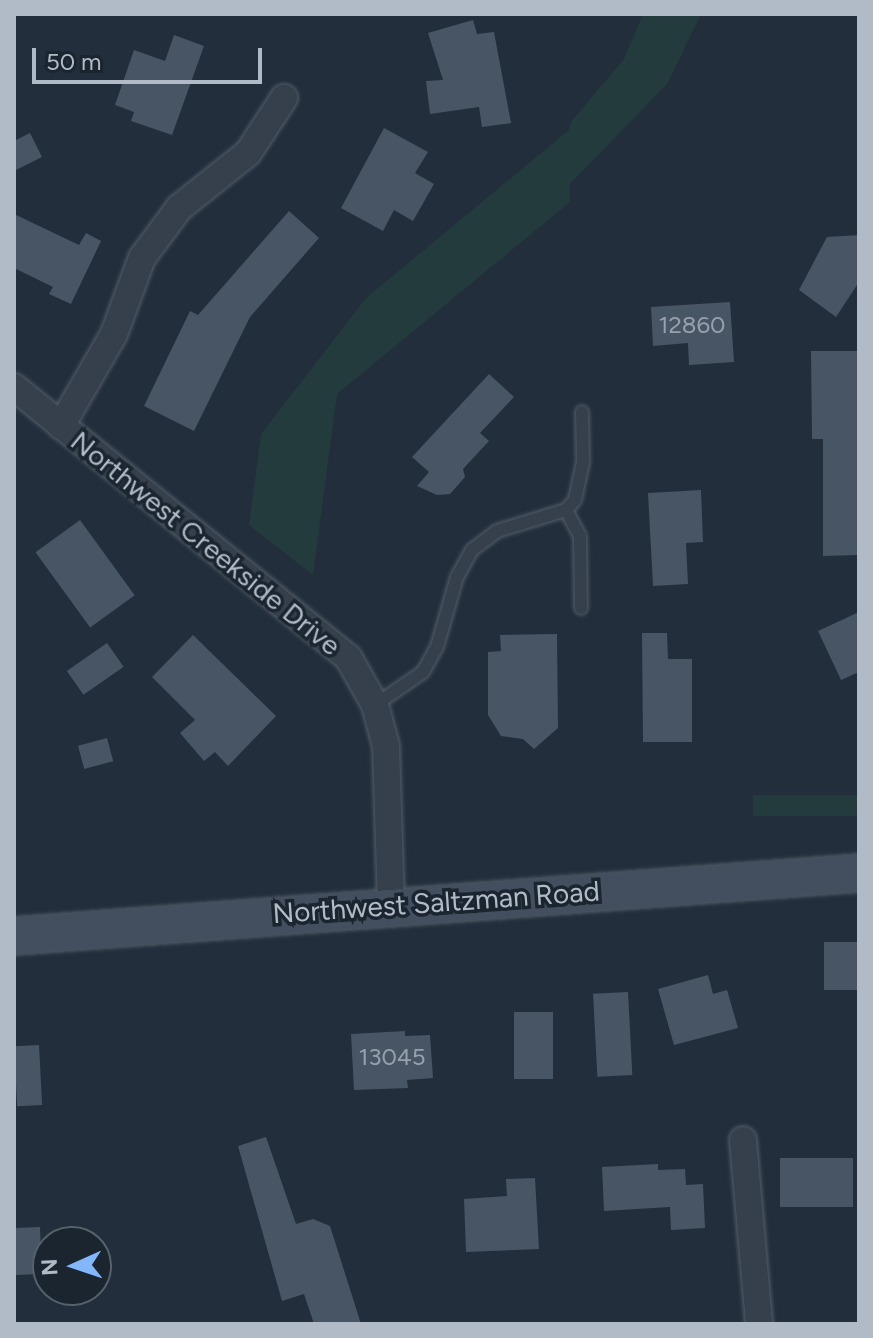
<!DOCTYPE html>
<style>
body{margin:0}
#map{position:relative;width:873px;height:1338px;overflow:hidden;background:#222e3c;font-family:Figtree,sans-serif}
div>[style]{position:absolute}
.green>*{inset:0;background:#243b3d;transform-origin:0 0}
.building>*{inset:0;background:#485565;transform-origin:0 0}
.roads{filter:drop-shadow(0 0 2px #545d69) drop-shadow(0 0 2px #545d69)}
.service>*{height:12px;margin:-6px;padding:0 6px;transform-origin:6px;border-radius:6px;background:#36404c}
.minor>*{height:26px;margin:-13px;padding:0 13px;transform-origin:13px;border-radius:13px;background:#36404c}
.secondary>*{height:36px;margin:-18px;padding:0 18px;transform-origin:18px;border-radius:18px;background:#434f5f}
span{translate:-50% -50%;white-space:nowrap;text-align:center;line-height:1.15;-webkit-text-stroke:7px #1b2530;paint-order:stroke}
.number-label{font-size:24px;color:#97a1ae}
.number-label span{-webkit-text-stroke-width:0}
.street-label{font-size:28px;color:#b1bac7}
.frame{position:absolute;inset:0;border:16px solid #b1bac7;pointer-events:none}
.north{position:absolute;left:32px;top:1226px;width:80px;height:80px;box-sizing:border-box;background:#1b2530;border:2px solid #57616c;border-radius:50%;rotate:267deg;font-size:22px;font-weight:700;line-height:32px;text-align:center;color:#b1bac7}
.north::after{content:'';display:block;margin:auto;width:28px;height:36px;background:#83b6fa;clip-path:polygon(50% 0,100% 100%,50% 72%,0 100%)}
.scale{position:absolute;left:32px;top:48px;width:230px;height:36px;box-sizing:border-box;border:4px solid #b1bac7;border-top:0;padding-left:10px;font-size:24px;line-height:28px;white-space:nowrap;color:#b1bac7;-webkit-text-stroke:6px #1b2530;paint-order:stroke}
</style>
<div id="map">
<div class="green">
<div style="clip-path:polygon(643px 14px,701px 14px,667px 84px,570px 184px,570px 202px,337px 394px,313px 575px,249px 525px,261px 434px,366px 298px,569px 130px,570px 123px,624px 59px)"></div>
<div style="left:859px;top:795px;width:21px;height:106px;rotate:90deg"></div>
</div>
<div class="building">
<div style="clip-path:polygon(473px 20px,477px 34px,494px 32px,511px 123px,482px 127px,479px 107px,430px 114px,426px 81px,443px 80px,428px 33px)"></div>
<div style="clip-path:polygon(174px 35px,204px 46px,172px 135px,131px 121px,134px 112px,115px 105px,134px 50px,165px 61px)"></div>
<div style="clip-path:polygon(384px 128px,428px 152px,415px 173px,434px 184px,413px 221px,394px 210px,383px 231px,341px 208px)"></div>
<div style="clip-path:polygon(30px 133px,42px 157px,14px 171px,14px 141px)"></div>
<div style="clip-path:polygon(289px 211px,319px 238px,250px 317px,194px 431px,144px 406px,190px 311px,198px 315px)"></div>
<div style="clip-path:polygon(14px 214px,79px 245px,86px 233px,101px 241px,71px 304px,49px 294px,53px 287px,14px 268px)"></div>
<div style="clip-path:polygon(859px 235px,859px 282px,836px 317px,799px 290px,827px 237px)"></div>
<div style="clip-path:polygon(730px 302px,734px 362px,689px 365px,688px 343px,653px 346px,651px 307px)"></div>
<div style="clip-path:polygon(811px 351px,859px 351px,859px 555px,823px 556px,823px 439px,812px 439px)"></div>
<div style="clip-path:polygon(489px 374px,514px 397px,480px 433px,489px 441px,463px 469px,465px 477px,450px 494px,437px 495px,417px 486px,429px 472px,412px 457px)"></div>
<div style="clip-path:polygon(701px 490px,703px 542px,686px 543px,688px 584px,653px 586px,648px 493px)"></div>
<div style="left:80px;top:520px;width:93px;height:55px;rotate:54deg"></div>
<div style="clip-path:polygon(859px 612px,859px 672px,841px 680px,818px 631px)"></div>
<div style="clip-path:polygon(642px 633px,667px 633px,668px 659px,692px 659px,692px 742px,643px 742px)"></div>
<div style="clip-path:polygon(557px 634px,558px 728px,534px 749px,523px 739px,501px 736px,488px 715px,488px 652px,501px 651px,500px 635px)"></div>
<div style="clip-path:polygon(193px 635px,276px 716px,228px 766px,215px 752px,204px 761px,180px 733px,195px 720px,152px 677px)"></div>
<div style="left:107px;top:643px;width:29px;height:49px;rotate:55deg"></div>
<div style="left:107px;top:738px;width:24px;height:30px;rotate:75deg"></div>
<div style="left:859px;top:942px;width:48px;height:35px;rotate:90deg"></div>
<div style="clip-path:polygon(708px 975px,713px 994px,727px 990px,738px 1028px,674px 1045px,658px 989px)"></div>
<div style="left:628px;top:992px;width:83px;height:35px;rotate:87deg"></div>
<div style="left:553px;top:1012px;width:67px;height:39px;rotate:90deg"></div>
<div style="clip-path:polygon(405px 1031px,405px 1036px,430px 1035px,433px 1078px,407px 1080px,408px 1088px,354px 1090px,351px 1034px)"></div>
<div style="left:39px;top:1045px;width:60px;height:25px;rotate:87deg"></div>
<div style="clip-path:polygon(266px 1137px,296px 1224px,313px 1219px,330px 1226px,361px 1324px,314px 1324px,304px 1294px,282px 1301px,238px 1146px)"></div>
<div style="left:853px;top:1158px;width:49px;height:73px;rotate:90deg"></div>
<div style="clip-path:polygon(658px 1164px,658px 1170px,685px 1169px,686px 1185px,703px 1184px,705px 1228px,671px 1230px,670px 1207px,604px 1211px,602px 1167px)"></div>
<div style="clip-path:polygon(535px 1178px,539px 1249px,466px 1252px,464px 1199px,507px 1196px,506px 1179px)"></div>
<div style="left:40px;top:1227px;width:47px;height:26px;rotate:88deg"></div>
</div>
<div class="roads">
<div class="service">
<div style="left:566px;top:510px;width:30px;rotate:62deg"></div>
<div style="left:580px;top:536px;width:72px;rotate:89.2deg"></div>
<div style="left:375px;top:705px;width:58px;rotate:-34.5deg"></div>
<div style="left:423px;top:672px;width:29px;rotate:-61deg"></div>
<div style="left:437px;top:647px;width:73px;rotate:-74.1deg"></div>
<div style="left:457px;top:577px;width:31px;rotate:-61deg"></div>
<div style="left:472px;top:550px;width:31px;rotate:-37deg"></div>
<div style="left:497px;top:531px;width:72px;rotate:-16.9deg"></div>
<div style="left:566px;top:510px;width:13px;rotate:-48deg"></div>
<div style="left:575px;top:500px;width:39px;rotate:-78deg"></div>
<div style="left:583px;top:462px;width:50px;rotate:-91.1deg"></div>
</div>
<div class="minor">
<div style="left:14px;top:387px;width:429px;rotate:39deg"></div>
<div style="left:348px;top:657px;width:55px;rotate:60.6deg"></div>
<div style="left:375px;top:705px;width:42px;rotate:75deg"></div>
<div style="left:386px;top:746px;width:159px;rotate:88.2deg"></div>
<div style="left:61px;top:426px;width:106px;rotate:-60.1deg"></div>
<div style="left:114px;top:334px;width:81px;rotate:-69.8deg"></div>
<div style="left:142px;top:258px;width:62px;rotate:-53.5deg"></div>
<div style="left:179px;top:208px;width:88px;rotate:-38.6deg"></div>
<div style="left:248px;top:153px;width:66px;rotate:-56.8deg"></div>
<div style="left:743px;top:1140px;width:185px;rotate:85deg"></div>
</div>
<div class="secondary">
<div style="left:14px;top:936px;width:847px;rotate:-4.26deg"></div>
</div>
</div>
<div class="number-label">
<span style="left:692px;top:325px">12860</span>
<span style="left:392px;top:1057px">13045</span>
</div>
<div class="street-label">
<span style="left:206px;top:543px;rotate:39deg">Northwest Creekside Drive</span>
<span style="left:436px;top:902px;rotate:-4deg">Northwest Saltzman Road</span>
</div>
<div class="frame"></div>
<div class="north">N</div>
<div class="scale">50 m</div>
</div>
